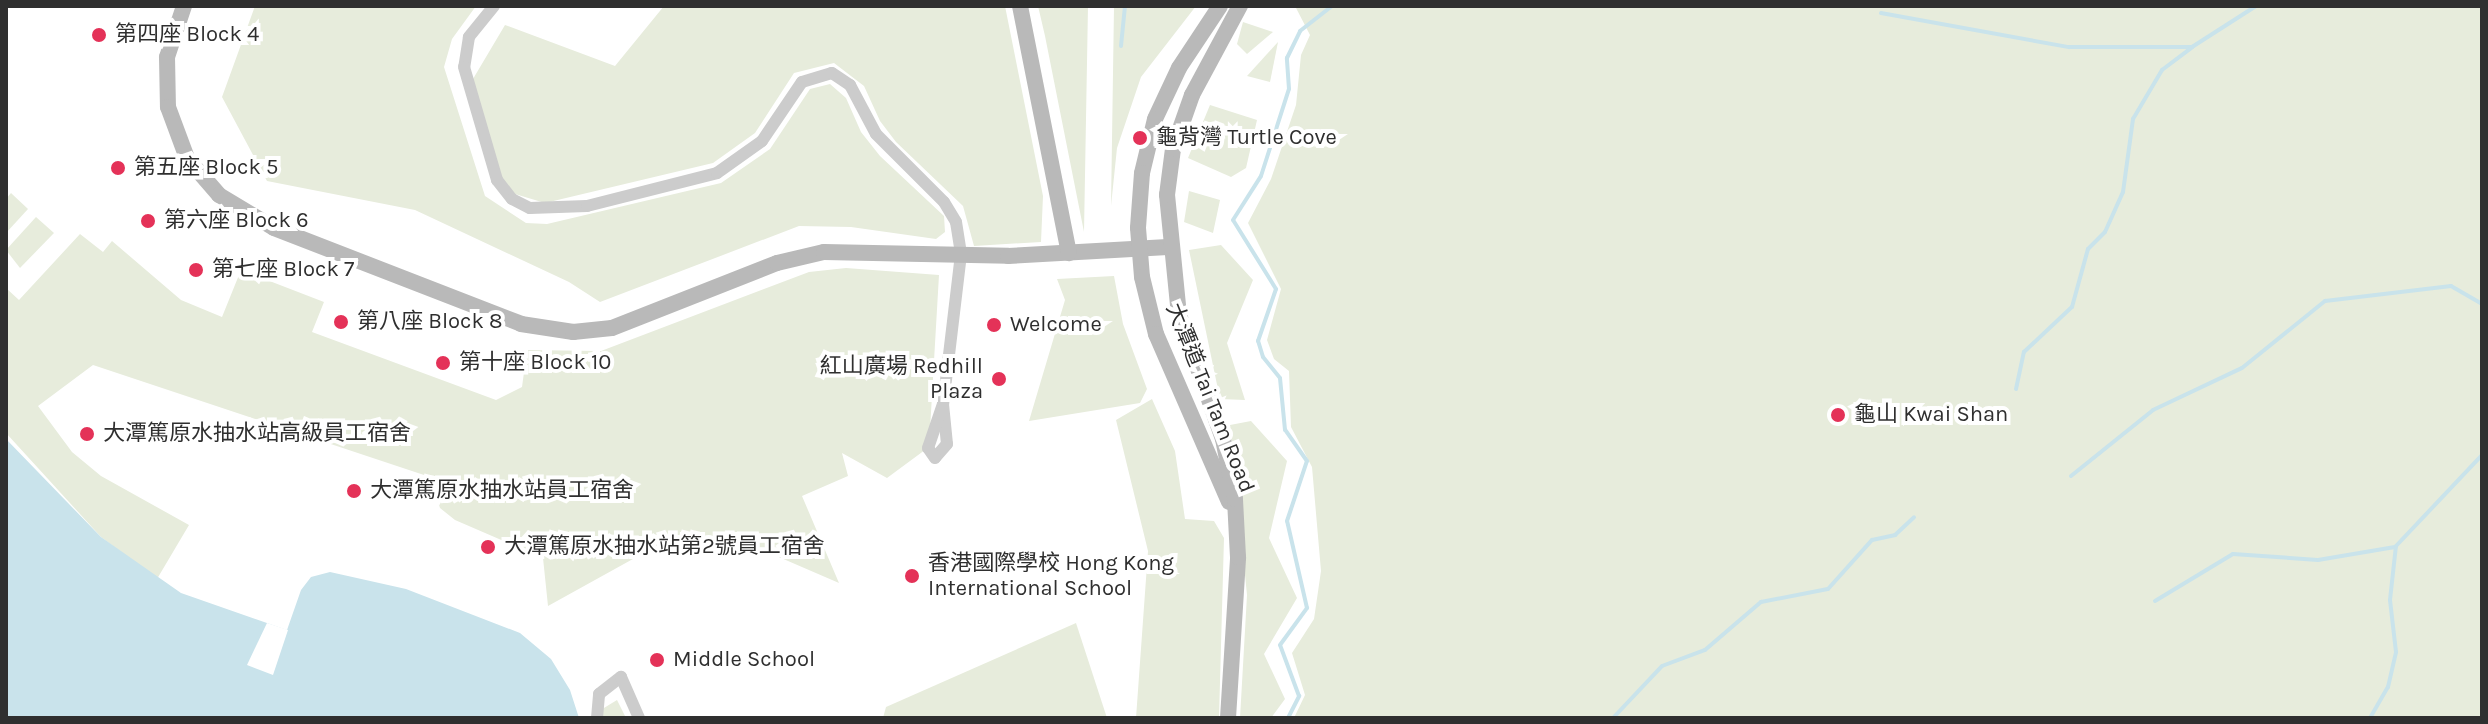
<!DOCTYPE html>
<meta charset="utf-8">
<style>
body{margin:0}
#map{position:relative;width:2488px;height:724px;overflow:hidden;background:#fff;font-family:Karla,"Noto Sans TC",sans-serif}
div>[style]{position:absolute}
.green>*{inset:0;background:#e7ecdc}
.water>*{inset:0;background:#c9e3eb}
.pier>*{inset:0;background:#fff}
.stream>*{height:4px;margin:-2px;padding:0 2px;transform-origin:2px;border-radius:2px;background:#c9e3eb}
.street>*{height:12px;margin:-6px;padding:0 6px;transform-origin:6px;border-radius:6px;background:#ccc}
.secondary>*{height:16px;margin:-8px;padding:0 8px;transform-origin:8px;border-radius:8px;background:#b9b9b9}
.dots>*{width:22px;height:22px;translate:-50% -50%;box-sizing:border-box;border:4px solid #fff;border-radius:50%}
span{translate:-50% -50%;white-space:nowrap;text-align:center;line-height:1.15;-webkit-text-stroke:8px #fff;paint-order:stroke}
.poi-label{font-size:22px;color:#2f2f2f}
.left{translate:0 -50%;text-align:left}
.right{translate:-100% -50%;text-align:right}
.street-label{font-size:22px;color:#2f2f2f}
.frame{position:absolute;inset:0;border:8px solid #2f2f2f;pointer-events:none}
</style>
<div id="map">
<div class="green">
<div style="clip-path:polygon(255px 6px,476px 6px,452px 39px,444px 67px,485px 196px,526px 223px,547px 224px,721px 183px,770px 149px,810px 89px,830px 84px,846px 98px,861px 132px,880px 156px,944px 216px,945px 232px,936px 239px,851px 227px,799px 226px,600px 302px,569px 282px,415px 210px,267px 181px,222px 97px)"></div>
<div style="clip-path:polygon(664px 6px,1005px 6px,1043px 196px,1041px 242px,974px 246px,963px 206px,896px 142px,880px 121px,864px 86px,834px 63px,794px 73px,755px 133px,713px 163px,545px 203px,515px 194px,504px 184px,470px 84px,505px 25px,615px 66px)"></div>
<div style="clip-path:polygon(1038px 6px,1088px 6px,1084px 232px,1045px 36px)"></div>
<div style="clip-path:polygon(1114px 6px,1196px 6px,1141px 77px,1117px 148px,1111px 206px)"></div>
<div style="clip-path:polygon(1295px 6px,2482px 6px,2482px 718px,1294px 718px,1305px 695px,1292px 653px,1314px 619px,1321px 571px,1312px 467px,1291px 427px,1289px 371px,1274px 359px,1267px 340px,1281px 289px,1248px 223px,1271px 179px,1296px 105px,1301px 55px,1310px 35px)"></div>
<div style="clip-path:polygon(1243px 22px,1273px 32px,1247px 54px,1237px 44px)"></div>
<div style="clip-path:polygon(1278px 42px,1270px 82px,1247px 76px)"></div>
<div style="clip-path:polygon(1210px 105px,1257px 120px,1246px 168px,1231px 177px,1188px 158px)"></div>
<div style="clip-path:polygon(1189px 191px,1220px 200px,1213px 233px,1184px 222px)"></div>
<div style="clip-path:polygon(11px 193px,28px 209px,6px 233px,6px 199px)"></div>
<div style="clip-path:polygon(36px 217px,54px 233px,20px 268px,6px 250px)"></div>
<div style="clip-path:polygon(80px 234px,103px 252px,112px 241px,181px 300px,222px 317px,241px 270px,324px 302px,312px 332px,496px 400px,522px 387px,527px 350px,601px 351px,809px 272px,846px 268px,939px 275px,929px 447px,887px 478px,842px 453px,848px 476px,802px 496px,839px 583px,723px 533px,696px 554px,660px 544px,548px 606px,543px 558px,455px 520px,440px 508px,430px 477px,93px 365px,38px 406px,72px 452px,101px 476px,189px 525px,157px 579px,101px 537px,6px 433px,6px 288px,19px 300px)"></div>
<div style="clip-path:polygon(1221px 245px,1253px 280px,1227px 343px,1245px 400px,1220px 399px,1189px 250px)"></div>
<div style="clip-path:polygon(1114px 276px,1123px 324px,1147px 389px,1140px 403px,1029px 421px,1065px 300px,1057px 279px)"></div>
<div style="clip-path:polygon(1152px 399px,1175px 451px,1185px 519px,1214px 521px,1224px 538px,1219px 718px,1136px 718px,1148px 551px,1116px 420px)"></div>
<div style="clip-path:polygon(1251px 421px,1287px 461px,1269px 538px,1297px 598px,1264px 654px,1285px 699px,1271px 718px,1240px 718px,1247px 595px,1230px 425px)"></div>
<div style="clip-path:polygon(1076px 623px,1107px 718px,883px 718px,886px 707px)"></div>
<div style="clip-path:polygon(617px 700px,626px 718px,601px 718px,599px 711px)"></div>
</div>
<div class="water">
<div style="clip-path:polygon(6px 439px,101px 537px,181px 593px,287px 630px,301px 590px,311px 577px,330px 572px,406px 589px,520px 633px,551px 659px,570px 690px,579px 718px,6px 718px)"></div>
</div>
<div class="pier">
<div style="clip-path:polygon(267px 623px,288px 630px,273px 675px,247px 665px)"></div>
</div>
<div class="stream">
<div style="left:1881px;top:13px;width:191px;rotate:10.3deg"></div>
<div style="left:2069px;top:47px;width:123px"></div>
<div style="left:2192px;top:47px;width:76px;rotate:-32.6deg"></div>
<div style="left:1121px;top:46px;width:40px;rotate:-84.3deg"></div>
<div style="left:2016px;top:389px;width:38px;rotate:-78deg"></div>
<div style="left:2024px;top:352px;width:66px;rotate:-43.2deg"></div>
<div style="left:2072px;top:307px;width:60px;rotate:-74.6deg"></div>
<div style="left:2088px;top:249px;width:24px;rotate:-45deg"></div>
<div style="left:2105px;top:232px;width:44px;rotate:-65.8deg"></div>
<div style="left:2123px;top:192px;width:74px;rotate:-82.2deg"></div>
<div style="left:2133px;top:119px;width:57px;rotate:-59.4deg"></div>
<div style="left:2162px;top:70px;width:38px;rotate:-37deg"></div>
<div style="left:2071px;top:476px;width:105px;rotate:-38.8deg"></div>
<div style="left:2153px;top:410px;width:98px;rotate:-25.3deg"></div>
<div style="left:2242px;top:368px;width:107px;rotate:-38.9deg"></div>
<div style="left:2325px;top:301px;width:127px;rotate:-6.8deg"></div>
<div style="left:2451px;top:286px;width:36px;rotate:30deg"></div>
<div style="left:2155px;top:601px;width:91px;rotate:-31.1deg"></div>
<div style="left:2233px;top:554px;width:85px;rotate:4deg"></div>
<div style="left:2318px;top:560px;width:78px;rotate:-9.6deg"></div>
<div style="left:1288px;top:718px;width:25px;rotate:-63deg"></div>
<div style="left:1299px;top:696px;width:54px;rotate:-110.4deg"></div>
<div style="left:1280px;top:645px;width:46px;rotate:-53.9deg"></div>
<div style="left:1307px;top:608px;width:89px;rotate:-102.9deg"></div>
<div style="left:1287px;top:521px;width:63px;rotate:-71.6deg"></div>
<div style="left:1307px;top:461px;width:38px;rotate:-125deg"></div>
<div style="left:1285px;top:430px;width:52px;rotate:-95.5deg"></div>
<div style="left:1280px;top:378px;width:27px;rotate:-129deg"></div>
<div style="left:1263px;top:357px;width:17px;rotate:-107deg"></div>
<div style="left:1258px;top:341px;width:55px;rotate:-70.9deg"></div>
<div style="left:1276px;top:289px;width:81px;rotate:-121.9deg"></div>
<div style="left:1233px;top:220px;width:52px;rotate:-57.5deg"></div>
<div style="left:1261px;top:176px;width:91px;rotate:-72.2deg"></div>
<div style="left:1289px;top:89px;width:31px;rotate:-94deg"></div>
<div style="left:1287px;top:58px;width:30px;rotate:-64deg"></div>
<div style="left:1300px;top:31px;width:41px;rotate:-38deg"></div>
<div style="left:1613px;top:718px;width:71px;rotate:-46.7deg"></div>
<div style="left:1662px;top:666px;width:46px;rotate:-20.4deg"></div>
<div style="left:1705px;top:650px;width:74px;rotate:-40.6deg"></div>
<div style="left:1761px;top:602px;width:68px;rotate:-11deg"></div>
<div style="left:1828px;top:589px;width:66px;rotate:-48.1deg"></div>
<div style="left:1872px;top:540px;width:24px;rotate:-12deg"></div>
<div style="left:1895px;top:535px;width:26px;rotate:-43deg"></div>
<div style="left:2370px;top:718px;width:36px;rotate:-60deg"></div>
<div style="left:2388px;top:687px;width:36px;rotate:-77deg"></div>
<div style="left:2396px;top:652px;width:52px;rotate:-96.6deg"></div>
<div style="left:2390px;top:600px;width:54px;rotate:-83.7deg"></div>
<div style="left:2396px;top:546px;width:125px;rotate:-46.6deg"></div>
</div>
<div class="street">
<div style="left:494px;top:6px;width:40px;rotate:129deg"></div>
<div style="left:469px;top:37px;width:30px;rotate:99deg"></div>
<div style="left:464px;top:67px;width:118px;rotate:73.7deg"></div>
<div style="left:497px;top:180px;width:24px;rotate:52deg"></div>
<div style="left:512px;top:199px;width:20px;rotate:27deg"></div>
<div style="left:530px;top:208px;width:57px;rotate:-2deg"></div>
<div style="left:587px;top:206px;width:134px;rotate:-14.2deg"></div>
<div style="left:717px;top:173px;width:55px;rotate:-35.4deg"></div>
<div style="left:762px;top:141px;width:71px;rotate:-55.9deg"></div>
<div style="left:802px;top:82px;width:31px;rotate:-17deg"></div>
<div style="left:832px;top:73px;width:22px;rotate:34deg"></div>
<div style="left:850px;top:85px;width:55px;rotate:62deg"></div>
<div style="left:876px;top:134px;width:96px;rotate:45deg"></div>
<div style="left:944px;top:202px;width:23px;rotate:59deg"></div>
<div style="left:956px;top:222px;width:32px;rotate:81deg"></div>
<div style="left:961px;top:254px;width:151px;rotate:96.8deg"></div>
<div style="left:943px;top:404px;width:40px;rotate:84.3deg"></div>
<div style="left:947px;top:444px;width:18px;rotate:131deg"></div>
<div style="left:935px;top:458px;width:12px;rotate:-125deg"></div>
<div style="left:928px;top:448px;width:46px;rotate:-71.2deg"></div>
<div style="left:597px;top:718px;width:24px;rotate:-85deg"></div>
<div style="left:599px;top:694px;width:28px;rotate:-38deg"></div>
<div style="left:621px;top:677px;width:45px;rotate:66.3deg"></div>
</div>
<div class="secondary">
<div style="left:184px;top:6px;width:54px;rotate:108.4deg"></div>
<div style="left:167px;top:57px;width:50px;rotate:88.9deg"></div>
<div style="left:168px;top:107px;width:54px;rotate:69.6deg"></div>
<div style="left:187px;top:158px;width:49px;rotate:49.1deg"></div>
<div style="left:219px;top:195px;width:64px;rotate:31deg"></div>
<div style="left:274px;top:228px;width:265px;rotate:21.2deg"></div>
<div style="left:521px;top:324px;width:53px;rotate:8.7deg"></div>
<div style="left:573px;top:332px;width:39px;rotate:-6deg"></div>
<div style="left:612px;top:328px;width:177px;rotate:-21.5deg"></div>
<div style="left:777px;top:263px;width:48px;rotate:-13.2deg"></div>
<div style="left:824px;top:252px;width:184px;rotate:1.2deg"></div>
<div style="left:1008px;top:256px;width:160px;rotate:-3.2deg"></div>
<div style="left:1020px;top:6px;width:252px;rotate:78.8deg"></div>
<div style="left:1220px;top:6px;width:74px;rotate:123.5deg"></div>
<div style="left:1179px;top:68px;width:56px;rotate:115.2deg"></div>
<div style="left:1155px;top:119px;width:56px;rotate:103.5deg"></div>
<div style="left:1142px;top:173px;width:55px;rotate:94.2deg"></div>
<div style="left:1138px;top:228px;width:49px;rotate:85.3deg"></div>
<div style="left:1142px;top:277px;width:59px;rotate:76.2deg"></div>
<div style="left:1156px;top:334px;width:183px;rotate:66.5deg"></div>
<div style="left:1228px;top:718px;width:161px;rotate:-86.4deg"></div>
<div style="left:1238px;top:557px;width:58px;rotate:-93deg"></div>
<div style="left:1235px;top:499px;width:61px;rotate:-101.3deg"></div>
<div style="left:1223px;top:439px;width:132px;rotate:-109.5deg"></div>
<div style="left:1179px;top:315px;width:121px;rotate:-95.7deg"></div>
<div style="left:1167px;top:195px;width:46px;rotate:-82.6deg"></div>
<div style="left:1173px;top:149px;width:57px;rotate:-70.6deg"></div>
<div style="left:1192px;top:95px;width:101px;rotate:-61.7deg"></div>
</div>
<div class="dots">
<div style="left:99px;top:35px;background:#e43258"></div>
<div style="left:1140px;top:138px;background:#e43258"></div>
<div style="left:118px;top:168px;background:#e43258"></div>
<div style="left:148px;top:221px;background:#e43258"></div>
<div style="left:196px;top:270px;background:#e43258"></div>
<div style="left:341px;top:322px;background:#e43258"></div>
<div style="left:994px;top:325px;background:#e43258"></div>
<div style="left:443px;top:363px;background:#e43258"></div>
<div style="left:999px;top:379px;background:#e43258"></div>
<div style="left:1838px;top:415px;background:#e43258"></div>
<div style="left:87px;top:434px;background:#e43258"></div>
<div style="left:354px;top:491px;background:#e43258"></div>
<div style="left:488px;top:547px;background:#e43258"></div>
<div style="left:912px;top:576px;background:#e43258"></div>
<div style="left:657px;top:660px;background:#e43258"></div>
</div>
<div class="poi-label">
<span class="left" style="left:115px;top:35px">第四座 Block 4</span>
<span class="left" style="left:1156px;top:138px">龜背灣 Turtle Cove</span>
<span class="left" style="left:134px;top:168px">第五座 Block 5</span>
<span class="left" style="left:164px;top:221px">第六座 Block 6</span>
<span class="left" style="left:212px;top:270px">第七座 Block 7</span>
<span class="left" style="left:357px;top:322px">第八座 Block 8</span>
<span class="left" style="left:1010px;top:325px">Welcome</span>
<span class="left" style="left:459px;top:363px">第十座 Block 10</span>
<span class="right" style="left:983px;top:379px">紅山廣場 Redhill<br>Plaza</span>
<span class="left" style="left:1854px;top:415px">龜山 Kwai Shan</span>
<span class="left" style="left:103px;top:434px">大潭篤原水抽水站高級員工宿舍</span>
<span class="left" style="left:370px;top:491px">大潭篤原水抽水站員工宿舍</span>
<span class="left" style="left:504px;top:547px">大潭篤原水抽水站第2號員工宿舍</span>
<span class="left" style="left:928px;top:576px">香港國際學校 Hong Kong<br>International School</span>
<span class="left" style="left:673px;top:660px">Middle School</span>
</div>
<div class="street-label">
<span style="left:1210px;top:398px;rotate:68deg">大潭道 Tai Tam Road</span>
</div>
<div class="frame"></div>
</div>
